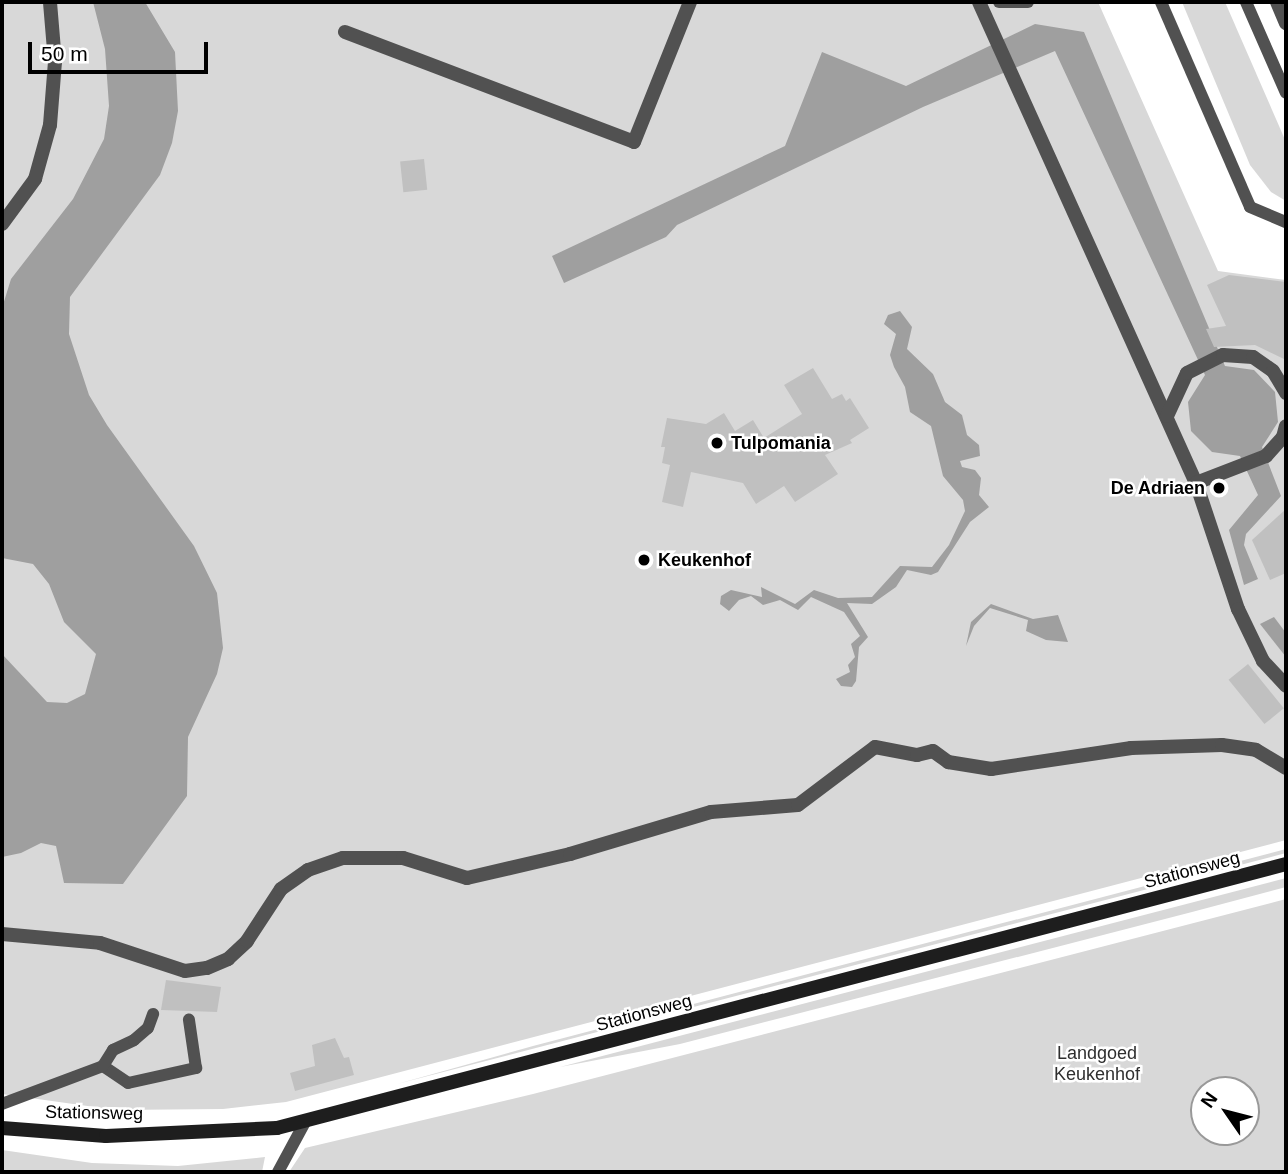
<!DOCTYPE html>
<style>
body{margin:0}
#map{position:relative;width:1288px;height:1174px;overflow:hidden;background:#fff;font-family:Helvetica,sans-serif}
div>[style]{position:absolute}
.green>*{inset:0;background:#d8d8d8}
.water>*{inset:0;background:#9f9f9f}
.building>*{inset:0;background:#c0c0c0;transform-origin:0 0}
.service>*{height:12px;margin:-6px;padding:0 6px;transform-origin:6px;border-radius:6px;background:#515151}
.pedestrian>*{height:14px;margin:-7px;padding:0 7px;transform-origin:7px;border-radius:7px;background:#515151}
.secondary>*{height:14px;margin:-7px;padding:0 7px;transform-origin:7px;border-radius:7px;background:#1e1e1e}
.dots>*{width:19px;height:19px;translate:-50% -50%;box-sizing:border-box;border:4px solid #fff;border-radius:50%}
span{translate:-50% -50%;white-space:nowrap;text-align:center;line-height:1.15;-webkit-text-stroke:5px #fff;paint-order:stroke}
.poi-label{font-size:18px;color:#000;font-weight:700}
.left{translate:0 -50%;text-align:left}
.right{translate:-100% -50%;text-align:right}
.street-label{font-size:18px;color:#000}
.park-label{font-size:18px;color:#2f2f2f}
.frame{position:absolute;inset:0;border:4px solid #000;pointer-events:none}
.north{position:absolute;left:1190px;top:1076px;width:70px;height:70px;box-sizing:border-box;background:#fff;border:2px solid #999;border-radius:50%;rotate:305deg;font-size:19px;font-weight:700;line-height:28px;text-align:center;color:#000}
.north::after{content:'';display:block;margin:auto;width:24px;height:32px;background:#000;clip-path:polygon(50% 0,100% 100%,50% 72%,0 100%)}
.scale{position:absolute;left:28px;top:42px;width:180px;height:32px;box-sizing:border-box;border:4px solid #000;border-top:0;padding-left:9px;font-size:21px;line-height:24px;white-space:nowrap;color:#000;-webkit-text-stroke:5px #fff;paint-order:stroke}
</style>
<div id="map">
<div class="green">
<div style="clip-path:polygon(2px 2px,1098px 2px,1218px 271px,1286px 280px,1286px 840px,286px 1102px,223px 1109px,116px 1110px,2px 1094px)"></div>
<div style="clip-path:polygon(1182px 2px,1225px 2px,1286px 142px,1286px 201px,1271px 192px,1250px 165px)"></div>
<div style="clip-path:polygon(1286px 849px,1286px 853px,397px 1084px,533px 1046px)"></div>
<div style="clip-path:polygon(1286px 878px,1286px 887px,1192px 912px,680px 1044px,560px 1067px)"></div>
<div style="clip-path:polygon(evenodd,1286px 899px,1286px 1172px,289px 1172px,305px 1148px,533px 1094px,1286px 899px,1204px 1090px,1246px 1090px,1246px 1132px,1204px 1132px,1204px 1090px)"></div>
<div style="clip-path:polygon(2px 1150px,92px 1163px,178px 1166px,265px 1157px,262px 1172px,2px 1172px)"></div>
</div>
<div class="water">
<div style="clip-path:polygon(93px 2px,145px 2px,175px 52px,178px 111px,172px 143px,160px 175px,70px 297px,69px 334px,89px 395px,107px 425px,194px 546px,217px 593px,223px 648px,217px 674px,188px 737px,187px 796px,123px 884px,64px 883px,56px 846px,41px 843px,21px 853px,2px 857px,2px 654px,47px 702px,67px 703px,85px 694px,96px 654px,64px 622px,49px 584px,33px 564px,2px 558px,2px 308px,11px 279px,73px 199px,104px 139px,109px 106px,105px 49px)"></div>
<div style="clip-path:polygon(1035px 24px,1084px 32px,1225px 366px,1254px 370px,1275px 392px,1278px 422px,1262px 447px,1281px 496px,1246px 534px,1244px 545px,1258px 579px,1244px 585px,1229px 530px,1258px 495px,1240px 456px,1212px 452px,1191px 431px,1188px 402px,1205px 375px,1055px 51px,923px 107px,677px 225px,666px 237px,564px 283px,552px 256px,785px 146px,822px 52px,906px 86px)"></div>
<div style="clip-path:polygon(900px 311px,912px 327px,907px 349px,933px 374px,945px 402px,962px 415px,967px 435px,979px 445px,980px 456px,960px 461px,962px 467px,975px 470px,981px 478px,979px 495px,989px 507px,970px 522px,938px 572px,931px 575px,907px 570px,896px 587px,872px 604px,847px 603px,868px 637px,859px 647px,856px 681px,852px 687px,841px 686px,836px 679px,850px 672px,848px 665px,855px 657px,851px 644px,860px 636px,844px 612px,811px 597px,798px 610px,780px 600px,763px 605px,751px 596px,739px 600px,729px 611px,720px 604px,721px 596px,731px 590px,762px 597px,761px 587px,795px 604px,814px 590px,838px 598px,872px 597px,900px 566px,932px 567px,949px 545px,965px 511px,963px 500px,943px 476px,931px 426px,910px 412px,905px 387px,894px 367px,890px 355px,896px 334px,884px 324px,888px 315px)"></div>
<div style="clip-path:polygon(991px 604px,1033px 619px,1058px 615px,1068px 642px,1046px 640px,1026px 631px,1028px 620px,990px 608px,974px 626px,966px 646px,971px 622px)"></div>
<div style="clip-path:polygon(1274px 617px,1286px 633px,1286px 657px,1260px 624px)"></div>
</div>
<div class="building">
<div style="left:424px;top:159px;width:31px;height:24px;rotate:84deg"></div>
<div style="clip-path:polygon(1229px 275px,1286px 282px,1286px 360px,1255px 345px,1214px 347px,1206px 329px,1226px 326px,1207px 285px)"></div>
<div style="clip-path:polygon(813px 368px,832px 399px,842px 394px,846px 401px,850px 398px,869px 428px,850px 440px,852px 443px,825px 455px,838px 474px,795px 502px,784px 486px,756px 504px,743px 483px,691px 472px,683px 507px,662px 502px,670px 465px,662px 463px,665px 447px,661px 447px,667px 418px,706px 424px,724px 413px,735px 431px,753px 420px,764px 438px,802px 414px,784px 385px)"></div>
<div style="clip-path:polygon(1286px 509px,1286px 573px,1270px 580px,1252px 540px)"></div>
<div style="left:1248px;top:664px;width:57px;height:25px;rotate:51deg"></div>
<div style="clip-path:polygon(166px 980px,221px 987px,217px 1012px,161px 1010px)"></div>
<div style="clip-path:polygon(335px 1038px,344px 1058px,349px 1057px,354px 1075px,295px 1091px,290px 1073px,315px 1066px,312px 1045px)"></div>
</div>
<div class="service">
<div style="left:999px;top:2px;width:29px"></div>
<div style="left:1161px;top:2px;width:223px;rotate:66.5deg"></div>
<div style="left:1250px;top:207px;width:39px;rotate:23deg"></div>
<div style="left:1246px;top:2px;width:99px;rotate:66.3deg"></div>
<div style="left:103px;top:1066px;width:30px;rotate:34deg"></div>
<div style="left:128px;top:1083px;width:70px;rotate:-12.4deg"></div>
<div style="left:196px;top:1068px;width:49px;rotate:-98.3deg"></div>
<div style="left:2px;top:1104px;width:108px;rotate:-20.6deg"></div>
<div style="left:103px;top:1066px;width:19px;rotate:-58deg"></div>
<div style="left:113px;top:1050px;width:23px;rotate:-25deg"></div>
<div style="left:134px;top:1040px;width:18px;rotate:-41deg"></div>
<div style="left:148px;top:1028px;width:15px;rotate:-70deg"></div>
<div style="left:278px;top:1172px;width:57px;rotate:-61.6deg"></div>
</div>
<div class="pedestrian">
<div style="left:979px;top:2px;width:528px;rotate:65.72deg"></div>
<div style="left:1196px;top:483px;width:133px;rotate:71.6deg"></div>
<div style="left:1238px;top:609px;width:58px;rotate:64.3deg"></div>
<div style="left:1263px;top:661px;width:34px;rotate:47deg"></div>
<div style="left:1277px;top:2px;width:23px;rotate:67deg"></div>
<div style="left:345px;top:32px;width:309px;rotate:20.8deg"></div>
<div style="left:634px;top:142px;width:151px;rotate:-68.2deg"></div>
<div style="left:2px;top:224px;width:56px;rotate:-53.7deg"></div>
<div style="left:35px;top:179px;width:56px;rotate:-74.5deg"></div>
<div style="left:50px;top:125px;width:63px;rotate:-85.5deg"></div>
<div style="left:55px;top:62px;width:60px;rotate:-94.8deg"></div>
<div style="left:1167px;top:416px;width:47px;rotate:-65.1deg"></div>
<div style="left:1187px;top:373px;width:40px;rotate:-26.6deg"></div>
<div style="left:1223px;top:355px;width:30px;rotate:4deg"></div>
<div style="left:1253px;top:357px;width:24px;rotate:35deg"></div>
<div style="left:1273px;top:371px;width:26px;rotate:59deg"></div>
<div style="left:1196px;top:483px;width:75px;rotate:-21.1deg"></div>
<div style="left:1266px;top:456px;width:25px;rotate:-48deg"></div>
<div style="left:1283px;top:437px;width:11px;rotate:-75deg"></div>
<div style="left:2px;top:934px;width:98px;rotate:5.2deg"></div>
<div style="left:100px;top:943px;width:89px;rotate:18.2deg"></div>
<div style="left:185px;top:971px;width:22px;rotate:-8deg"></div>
<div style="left:207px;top:968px;width:23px;rotate:-23deg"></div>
<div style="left:228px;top:959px;width:26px;rotate:-43deg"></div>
<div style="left:247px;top:941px;width:62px;rotate:-56.8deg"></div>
<div style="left:281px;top:889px;width:33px;rotate:-35deg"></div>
<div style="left:308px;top:870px;width:37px;rotate:-19deg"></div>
<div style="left:343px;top:858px;width:60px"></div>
<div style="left:403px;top:858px;width:67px;rotate:17.4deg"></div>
<div style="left:467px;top:878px;width:106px;rotate:-13.1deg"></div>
<div style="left:570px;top:854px;width:147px;rotate:-16.6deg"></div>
<div style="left:711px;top:812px;width:87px;rotate:-4.6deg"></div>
<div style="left:798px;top:805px;width:96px;rotate:-37deg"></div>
<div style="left:875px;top:747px;width:43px;rotate:10.8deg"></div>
<div style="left:917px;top:755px;width:16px;rotate:-14deg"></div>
<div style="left:933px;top:751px;width:19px;rotate:36deg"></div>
<div style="left:948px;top:762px;width:44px;rotate:9.2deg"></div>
<div style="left:991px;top:769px;width:142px;rotate:-8.5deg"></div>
<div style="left:1131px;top:748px;width:91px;rotate:-1.9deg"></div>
<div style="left:1222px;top:745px;width:34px;rotate:8deg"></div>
<div style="left:1256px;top:750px;width:35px;rotate:31deg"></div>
</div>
<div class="secondary">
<div style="left:2px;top:1128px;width:104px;rotate:4.4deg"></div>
<div style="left:106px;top:1136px;width:171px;rotate:-2.7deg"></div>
<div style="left:277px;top:1128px;width:1043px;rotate:-14.66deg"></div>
</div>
<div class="dots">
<div style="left:717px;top:443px;background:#000"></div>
<div style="left:1219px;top:488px;background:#000"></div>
<div style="left:644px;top:560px;background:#000"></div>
</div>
<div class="poi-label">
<span class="left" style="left:731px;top:443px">Tulpomania</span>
<span class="right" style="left:1205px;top:488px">De Adriaen</span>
<span class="left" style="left:658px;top:560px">Keukenhof</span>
</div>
<div class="street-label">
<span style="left:1192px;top:870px;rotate:-15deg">Stationsweg</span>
<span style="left:644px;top:1013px;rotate:-15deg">Stationsweg</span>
<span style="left:94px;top:1113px;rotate:1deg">Stationsweg</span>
</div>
<div class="park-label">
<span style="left:1097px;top:1064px">Landgoed<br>Keukenhof</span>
</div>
<div class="frame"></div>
<div class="north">N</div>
<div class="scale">50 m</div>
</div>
